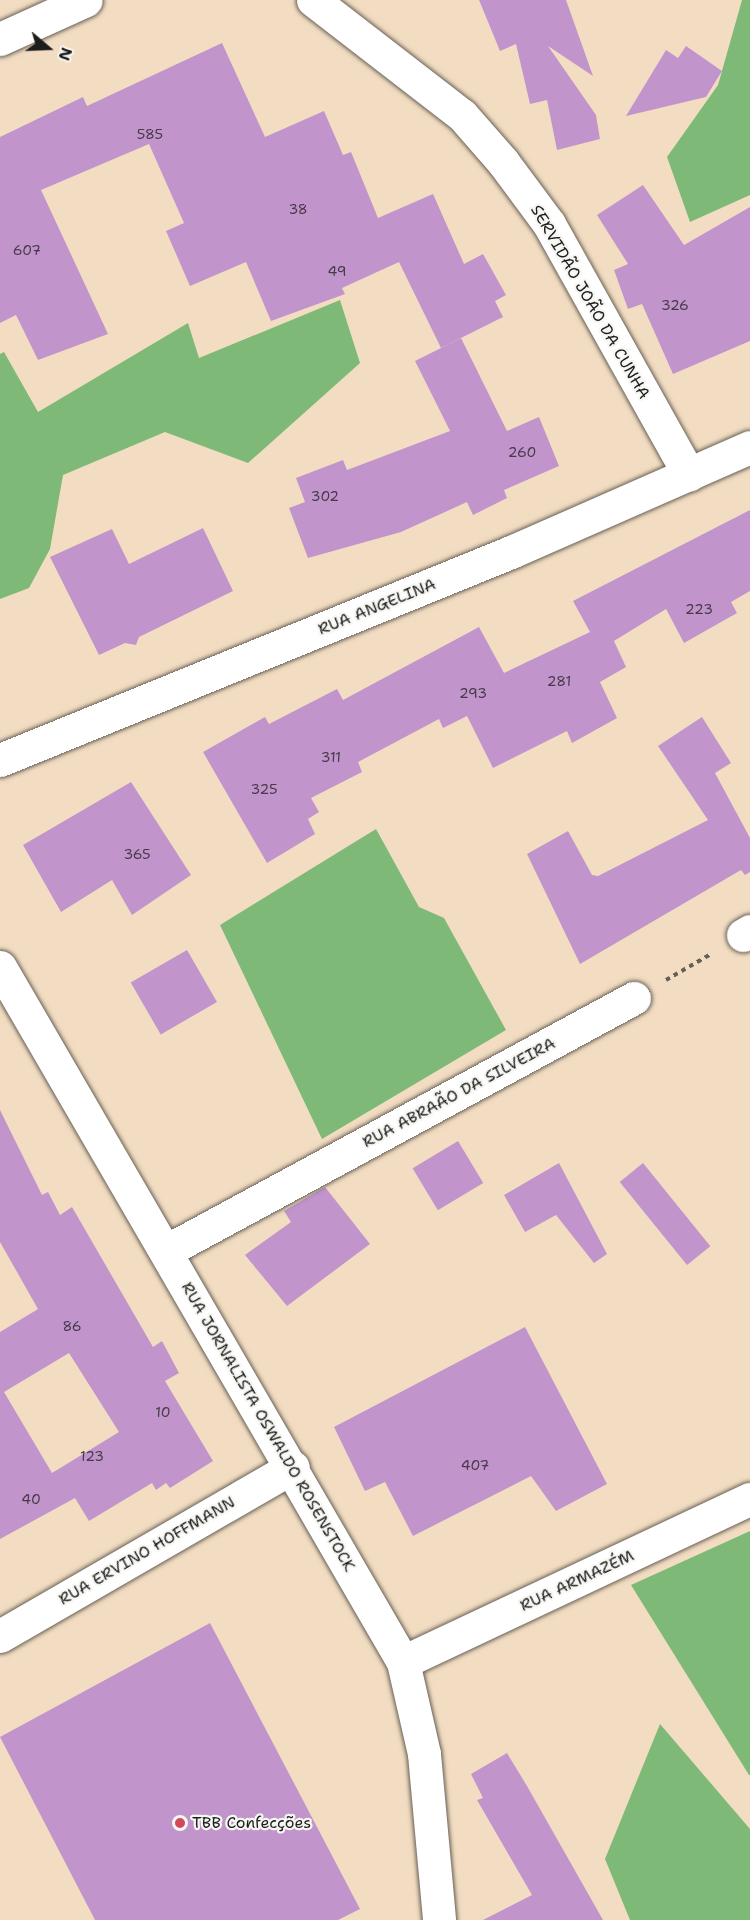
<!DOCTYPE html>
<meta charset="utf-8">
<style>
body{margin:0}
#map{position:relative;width:750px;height:1920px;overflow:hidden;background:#f3ddc2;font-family:"Shantell Sans",sans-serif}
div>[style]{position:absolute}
.forest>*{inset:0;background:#7eb978}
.building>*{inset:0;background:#c294cc;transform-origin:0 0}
.path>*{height:4px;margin-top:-2px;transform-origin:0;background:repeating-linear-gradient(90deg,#676056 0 4.5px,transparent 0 9px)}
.roads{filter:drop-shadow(0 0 2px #676056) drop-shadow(0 0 2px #676056)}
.minor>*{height:33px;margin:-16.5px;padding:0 16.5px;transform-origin:16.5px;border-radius:16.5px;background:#fff}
.dots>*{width:16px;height:16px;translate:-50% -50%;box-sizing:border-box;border:3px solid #f6f6f2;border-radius:50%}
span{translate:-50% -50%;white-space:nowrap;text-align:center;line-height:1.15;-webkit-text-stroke:4.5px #f6f6f2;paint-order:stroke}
.number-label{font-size:14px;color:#463a48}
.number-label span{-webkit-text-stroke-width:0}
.street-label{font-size:16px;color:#1c1c1c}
.poi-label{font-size:16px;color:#1c1c1c}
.left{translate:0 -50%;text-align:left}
.north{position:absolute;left:18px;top:18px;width:60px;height:60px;-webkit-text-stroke:4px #f6f6f2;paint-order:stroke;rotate:109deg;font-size:16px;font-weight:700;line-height:24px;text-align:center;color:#1c1c1c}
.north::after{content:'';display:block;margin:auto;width:21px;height:27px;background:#1c1c1c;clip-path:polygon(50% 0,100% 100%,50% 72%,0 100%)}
</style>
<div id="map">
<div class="forest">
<div style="clip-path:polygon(742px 0,750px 0,750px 195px,690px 222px,667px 157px,718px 85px)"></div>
<div style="clip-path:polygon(340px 300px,360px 363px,248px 463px,165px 432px,63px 475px,50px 549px,29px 588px,0 599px,0 354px,4px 352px,38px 412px,188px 323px,199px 358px)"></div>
<div style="clip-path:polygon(376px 829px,419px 907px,444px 918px,506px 1030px,322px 1139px,220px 925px)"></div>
<div style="clip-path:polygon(750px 1531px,750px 1775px,749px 1775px,631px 1585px)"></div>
<div style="clip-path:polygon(660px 1724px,750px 1829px,750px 1920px,630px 1920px,605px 1859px)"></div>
</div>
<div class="building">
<div style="clip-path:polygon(479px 0,566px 0,593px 76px,548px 46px,596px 115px,600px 139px,557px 150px,547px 100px,530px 104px,516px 44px,500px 51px)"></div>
<div style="clip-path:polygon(222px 43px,265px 137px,324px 111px,343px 155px,351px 152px,378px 218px,433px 194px,464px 264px,483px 254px,506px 295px,495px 301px,503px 317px,441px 348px,399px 262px,342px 288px,345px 294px,271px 321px,246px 262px,190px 286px,166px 231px,184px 223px,149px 144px,41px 190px,108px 334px,38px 360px,16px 315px,0 323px,0 137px,83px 97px,87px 106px)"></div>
<div style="clip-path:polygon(686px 46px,722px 71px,706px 97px,626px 116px,666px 50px,678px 58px)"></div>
<div style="clip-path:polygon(643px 185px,684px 245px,750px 207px,750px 341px,673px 374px,642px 304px,628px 309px,614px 270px,628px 264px,597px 215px)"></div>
<div style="clip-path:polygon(461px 338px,507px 431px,539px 417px,559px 466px,504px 490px,507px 498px,473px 515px,467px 502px,401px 532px,308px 558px,289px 508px,305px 502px,296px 478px,343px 460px,347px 470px,450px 431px,415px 361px)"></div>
<div style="clip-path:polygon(750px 510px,750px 591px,731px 602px,737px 613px,684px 643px,666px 609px,614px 641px,626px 667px,600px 682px,617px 718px,572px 743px,567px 731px,493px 768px,467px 716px,443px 728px,439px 719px,358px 762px,362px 772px,311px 798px,319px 812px,308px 819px,315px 834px,267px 863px,203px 752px,265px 717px,269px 724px,337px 689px,343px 700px,479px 627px,504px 673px,590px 632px,573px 601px)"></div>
<div style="clip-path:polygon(203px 528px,233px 591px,139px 637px,136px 645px,125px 643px,99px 655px,50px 557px,112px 529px,129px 564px)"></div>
<div style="clip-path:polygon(702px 717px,731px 763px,715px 773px,750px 838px,750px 872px,745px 875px,741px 870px,580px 964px,527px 854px,568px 831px,592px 875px,598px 876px,708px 820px,658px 746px)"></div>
<div style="clip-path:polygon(131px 782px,191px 875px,132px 915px,112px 880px,61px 912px,23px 845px)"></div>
<div style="left:187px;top:950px;width:60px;height:65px;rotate:60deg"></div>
<div style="clip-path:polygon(evenodd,0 1110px,42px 1195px,48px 1192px,60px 1215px,72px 1207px,153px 1347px,162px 1341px,179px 1373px,165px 1381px,213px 1461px,170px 1488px,166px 1483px,156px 1490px,152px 1483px,89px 1521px,75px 1498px,0 1539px,0 1332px,38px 1309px,0 1242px,0 1110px,69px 1353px,119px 1432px,52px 1473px,4px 1392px,69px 1353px)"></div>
<div style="left:458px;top:1141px;width:49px;height:53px;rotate:59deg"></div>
<div style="clip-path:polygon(559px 1163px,607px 1254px,594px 1263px,556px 1215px,525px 1232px,504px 1195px)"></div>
<div style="left:643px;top:1163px;width:107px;height:30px;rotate:51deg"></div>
<div style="clip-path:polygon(325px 1187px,370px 1244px,287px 1306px,245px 1255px,291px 1222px,284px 1211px)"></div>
<div style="clip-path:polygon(525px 1327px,607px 1484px,556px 1511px,531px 1476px,413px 1536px,385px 1482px,365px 1491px,334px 1427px)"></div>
<div style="clip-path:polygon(210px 1623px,360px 1909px,338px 1920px,95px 1920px,0 1737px)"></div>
<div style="clip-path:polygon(507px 1753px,527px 1786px,603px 1920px,483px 1920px,532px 1895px,477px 1800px,483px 1798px,471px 1774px)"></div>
</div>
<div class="path">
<div style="left:666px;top:980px;width:52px;rotate:-30deg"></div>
</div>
<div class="roads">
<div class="minor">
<div style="left:313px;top:0;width:188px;rotate:37.7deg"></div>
<div style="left:462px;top:115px;width:62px;rotate:48.9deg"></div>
<div style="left:503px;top:162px;width:77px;rotate:53.4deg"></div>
<div style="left:549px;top:224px;width:287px;rotate:60.8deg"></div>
<div style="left:0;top:39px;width:94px;rotate:-24.4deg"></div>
<div style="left:0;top:760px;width:552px;rotate:-22.15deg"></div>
<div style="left:511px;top:552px;width:261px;rotate:-23.7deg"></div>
<div style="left:743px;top:935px;width:8px;rotate:-30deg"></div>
<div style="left:0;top:967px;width:803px;rotate:59.89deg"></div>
<div style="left:403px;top:1662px;width:94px;rotate:77.1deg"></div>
<div style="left:424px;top:1754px;width:167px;rotate:84.8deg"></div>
<div style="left:166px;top:1251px;width:532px;rotate:-28.4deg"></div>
<div style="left:0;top:1636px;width:338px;rotate:-30deg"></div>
<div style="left:403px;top:1662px;width:383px;rotate:-25.2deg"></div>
</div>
</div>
<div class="dots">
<div style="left:180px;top:1823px;background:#d1495b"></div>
</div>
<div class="number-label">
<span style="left:150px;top:134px">585</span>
<span style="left:298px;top:209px">38</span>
<span style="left:27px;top:250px">607</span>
<span style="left:337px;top:271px">49</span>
<span style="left:675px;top:305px">326</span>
<span style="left:522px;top:452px">260</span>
<span style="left:325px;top:496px">302</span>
<span style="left:699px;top:609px">223</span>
<span style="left:559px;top:681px">281</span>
<span style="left:473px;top:693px">293</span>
<span style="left:331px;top:757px">311</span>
<span style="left:264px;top:789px">325</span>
<span style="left:137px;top:854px">365</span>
<span style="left:72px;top:1326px">86</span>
<span style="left:163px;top:1412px">10</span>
<span style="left:92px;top:1456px">123</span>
<span style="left:475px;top:1465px">407</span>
<span style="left:31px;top:1499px">40</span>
</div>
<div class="street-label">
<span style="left:590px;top:302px;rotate:60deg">SERVIDÃO JOÃO DA CUNHA</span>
<span style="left:377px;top:607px;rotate:-22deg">RUA ANGELINA</span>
<span style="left:459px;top:1093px;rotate:-28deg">RUA ABRAÃO DA SILVEIRA</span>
<span style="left:268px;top:1427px;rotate:60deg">RUA JORNALISTA OSWALDO ROSENSTOCK</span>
<span style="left:147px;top:1551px;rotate:-30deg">RUA ERVINO HOFFMANN</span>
<span style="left:577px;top:1581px;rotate:-25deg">RUA ARMAZÉM</span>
</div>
<div class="poi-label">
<span class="left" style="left:192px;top:1823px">TBB Confecções</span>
</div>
<div class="north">N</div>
</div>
